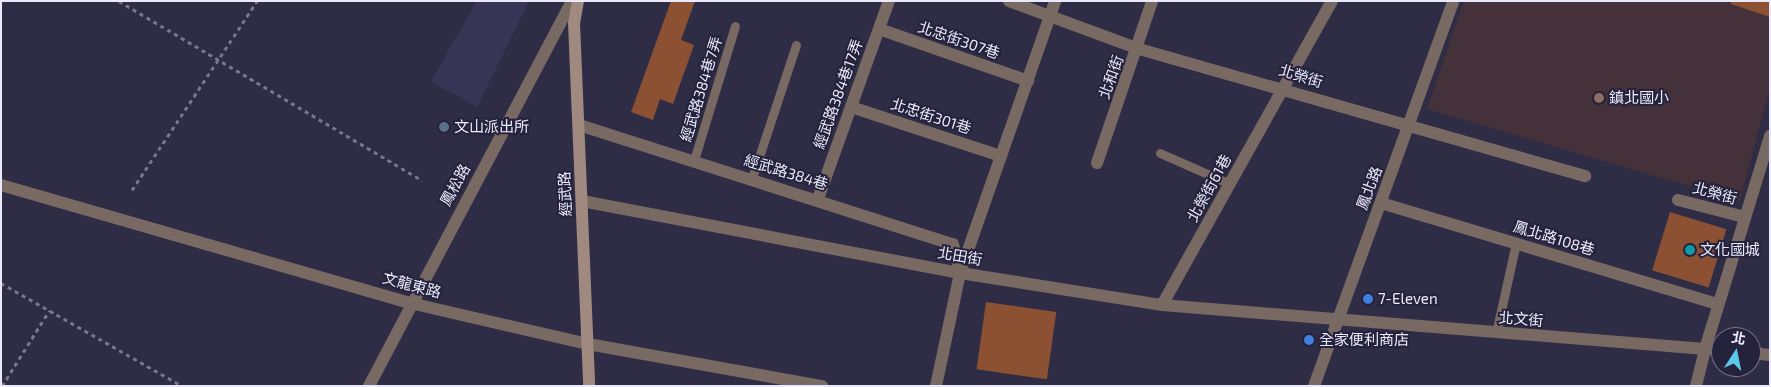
<!DOCTYPE html>
<meta charset="utf-8">
<style>
body{margin:0}
#map{position:relative;width:1771px;height:387px;overflow:hidden;background:#2f2c46;font-family:"Exo 2","Noto Sans TC",sans-serif}
div>[style]{position:absolute}
.built>*{inset:0;background:#383455}
.education>*{inset:0;background:#443139}
.building>*{inset:0;background:#8c5133;transform-origin:0 0}
.path>*{height:3px;margin-top:-1.5px;transform-origin:0;background:repeating-linear-gradient(90deg,#79778e 0 4px,transparent 0 8px)}
.service>*{height:9px;margin:-4.5px;padding:0 4.5px;transform-origin:4.5px;border-radius:4.5px;background:#786962}
.minor>*{height:12px;margin:-6px;padding:0 6px;transform-origin:6px;border-radius:6px;background:#786962}
.tertiary>*{height:12px;margin:-6px;padding:0 6px;transform-origin:6px;border-radius:6px;background:#786962}
.secondary>*{height:12px;margin:-6px;padding:0 6px;transform-origin:6px;border-radius:6px;background:#a0897e}
.dots>*{width:14px;height:14px;translate:-50% -50%;box-sizing:border-box;border:2px solid #25223c;border-radius:50%}
span{translate:-50% -50%;white-space:nowrap;text-align:center;line-height:1.15;-webkit-text-stroke:4px #25223c;paint-order:stroke}
.street-label{font-size:15px;color:#ebeafc}
.poi-label{font-size:15px;color:#ebeafc}
.left{translate:0 -50%;text-align:left}
.frame{position:absolute;inset:0;border:2px solid #ebeafc;pointer-events:none}
.north{position:absolute;left:1711px;top:327px;width:50px;height:50px;box-sizing:border-box;background:#25223c;border:1px solid #747289;border-radius:50%;rotate:11deg;font-size:14px;font-weight:700;line-height:20px;text-align:center;color:#ebeafc}
.north::after{content:'';display:block;margin:auto;width:18px;height:22px;background:#5cc7e8;clip-path:polygon(50% 0,100% 100%,50% 72%,0 100%)}
</style>
<div id="map">
<div class="built">
<div style="clip-path:polygon(477px 1px,529px 1px,477px 107px,431px 81px)"></div>
</div>
<div class="education">
<div style="clip-path:polygon(1464px 1px,1770px 1px,1770px 88px,1740px 201px,1427px 109px)"></div>
</div>
<div class="building">
<div style="clip-path:polygon(671px 1px,695px 1px,681px 40px,694px 45px,673px 104px,660px 99px,653px 120px,631px 112px)"></div>
<div style="clip-path:polygon(1731px 1px,1770px 1px,1770px 17px,1731px 4px)"></div>
<div style="left:1670px;top:212px;width:59px;height:61px;rotate:17deg"></div>
<div style="left:986px;top:302px;width:71px;height:68px;rotate:8deg"></div>
</div>
<div class="path">
<div style="left:119px;top:1px;width:352px;rotate:30.6deg"></div>
<div style="left:132px;top:190px;width:227px;rotate:-56.5deg"></div>
<div style="left:1px;top:283px;width:208px;rotate:29.6deg"></div>
<div style="left:2px;top:386px;width:89px;rotate:-57.9deg"></div>
</div>
<div class="service">
<div style="left:1160px;top:153px;width:77px;rotate:23.9deg"></div>
<div style="left:694px;top:160px;width:140px;rotate:-73deg"></div>
<div style="left:752px;top:178px;width:140px;rotate:-71.7deg"></div>
<div style="left:1496px;top:333px;width:92px;rotate:-77.5deg"></div>
</div>
<div class="minor">
<div style="left:1009px;top:1px;width:139px;rotate:20.3deg"></div>
<div style="left:1139px;top:49px;width:464px;rotate:15.9deg"></div>
<div style="left:879px;top:29px;width:158px;rotate:19.2deg"></div>
<div style="left:851px;top:107px;width:158px;rotate:18.1deg"></div>
<div style="left:579px;top:125px;width:392px;rotate:17.7deg"></div>
<div style="left:953px;top:244px;width:30px;rotate:76deg"></div>
<div style="left:1097px;top:163px;width:171px;rotate:-71.2deg"></div>
<div style="left:818px;top:199px;width:210px;rotate:-70.3deg"></div>
<div style="left:1678px;top:200px;width:68px;rotate:14.4deg"></div>
<div style="left:582px;top:201px;width:385px;rotate:10.8deg"></div>
<div style="left:960px;top:273px;width:205px;rotate:9deg"></div>
<div style="left:1162px;top:305px;width:545px;rotate:4.63deg"></div>
<div style="left:1705px;top:349px;width:223px;rotate:-73deg"></div>
<div style="left:1381px;top:203px;width:352px;rotate:16.7deg"></div>
<div style="left:1162px;top:305px;width:348px;rotate:-60.8deg"></div>
<div style="left:1751px;top:353px;width:19px;rotate:6deg"></div>
<div style="left:936px;top:386px;width:116px;rotate:-78deg"></div>
<div style="left:960px;top:273px;width:288px;rotate:-70.7deg"></div>
<div style="left:1314px;top:386px;width:409px;rotate:-70.1deg"></div>
<div style="left:1696px;top:386px;width:38px;rotate:-76deg"></div>
<div style="left:1705px;top:349px;width:16px;rotate:4deg"></div>
</div>
<div class="tertiary">
<div style="left:1px;top:185px;width:426px;rotate:16.1deg"></div>
<div style="left:410px;top:303px;width:183px;rotate:13deg"></div>
<div style="left:588px;top:344px;width:238px;rotate:10.2deg"></div>
<div style="left:369px;top:386px;width:435px;rotate:-62.2deg"></div>
</div>
<div class="secondary">
<div style="left:578px;top:1px;width:22px;rotate:100deg"></div>
<div style="left:574px;top:23px;width:363px;rotate:87.6deg"></div>
</div>
<div class="dots">
<div style="left:1599px;top:98px;background:#8d6e63"></div>
<div style="left:444px;top:127px;background:#5c6f8a"></div>
<div style="left:1690px;top:250px;background:#0f9aa8"></div>
<div style="left:1368px;top:299px;background:#3f7fe0"></div>
<div style="left:1309px;top:340px;background:#3f7fe0"></div>
</div>
<div class="street-label">
<span style="left:959px;top:40px;rotate:19deg">北忠街307巷</span>
<span style="left:1301px;top:76px;rotate:17deg">北榮街</span>
<span style="left:1111px;top:77px;rotate:-70deg">北和街</span>
<span style="left:701px;top:89px;rotate:-73deg">經武路384巷7弄</span>
<span style="left:838px;top:94px;rotate:-70deg">經武路384巷17弄</span>
<span style="left:931px;top:116px;rotate:18deg">北忠街301巷</span>
<span style="left:786px;top:172px;rotate:17deg">經武路384巷</span>
<span style="left:455px;top:185px;rotate:-61deg">鳳松路</span>
<span style="left:1209px;top:188px;rotate:-61deg">北榮街61巷</span>
<span style="left:1369px;top:188px;rotate:-69deg">鳳北路</span>
<span style="left:1715px;top:193px;rotate:15deg">北榮街</span>
<span style="left:565px;top:194px;rotate:-92deg">經武路</span>
<span style="left:1554px;top:238px;rotate:17deg">鳳北路108巷</span>
<span style="left:960px;top:256px;rotate:10deg">北田街</span>
<span style="left:412px;top:285px;rotate:15deg">文龍東路</span>
<span style="left:1521px;top:319px;rotate:4deg">北文街</span>
</div>
<div class="poi-label">
<span class="left" style="left:1609px;top:98px">鎮北國小</span>
<span class="left" style="left:454px;top:127px">文山派出所</span>
<span class="left" style="left:1700px;top:250px">文化國城</span>
<span class="left" style="left:1378px;top:299px">7-Eleven</span>
<span class="left" style="left:1319px;top:340px">全家便利商店</span>
</div>
<div class="frame"></div>
<div class="north">北</div>
</div>
